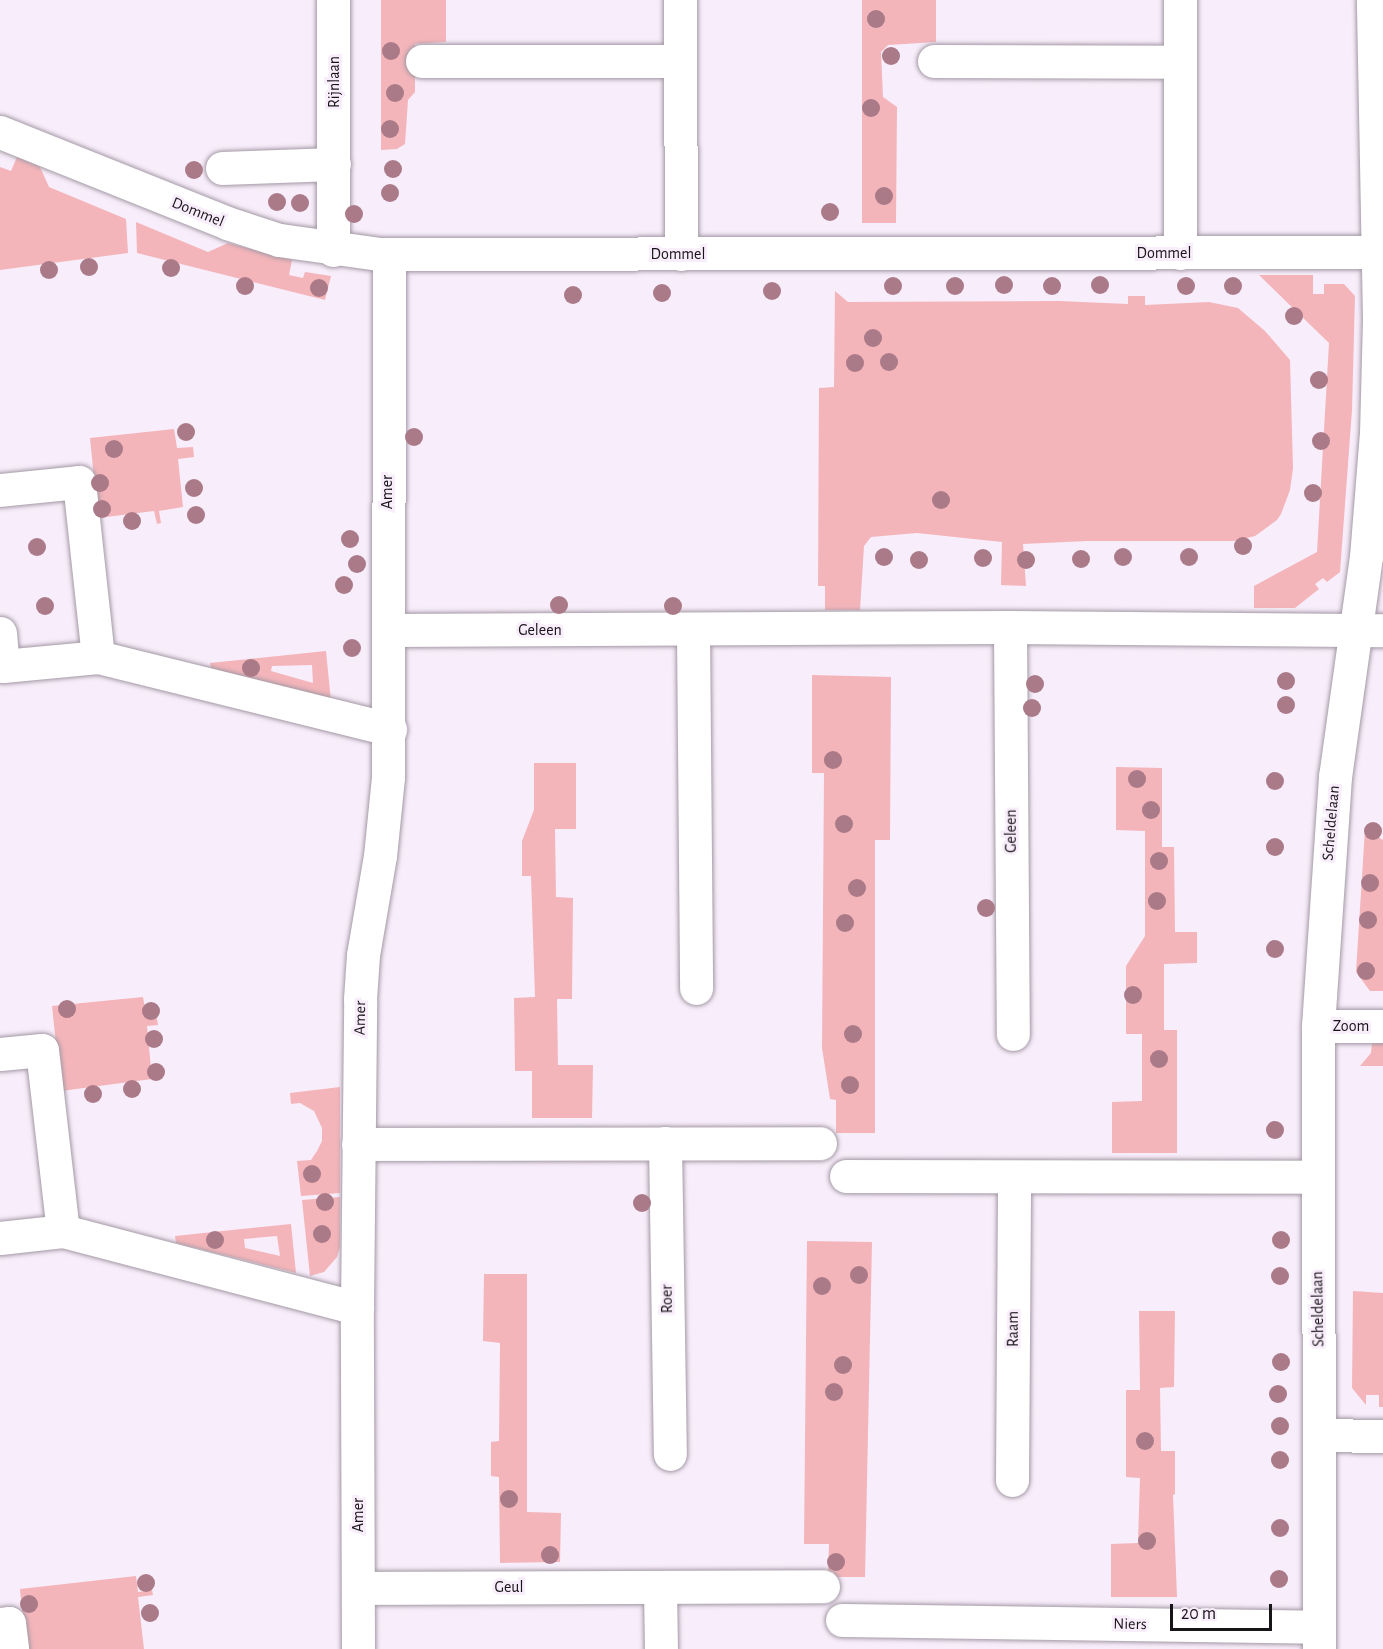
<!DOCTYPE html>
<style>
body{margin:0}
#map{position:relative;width:1383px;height:1649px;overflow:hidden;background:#f8edfa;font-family:"Alegreya Sans",sans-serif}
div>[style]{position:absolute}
.green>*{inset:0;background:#f3b5ba}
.roads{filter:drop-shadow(0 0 2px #a399a5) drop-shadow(0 0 2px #a399a5)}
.minor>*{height:33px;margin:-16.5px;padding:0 16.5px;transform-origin:16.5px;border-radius:16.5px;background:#fff}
.trees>*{width:18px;height:18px;margin:-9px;border-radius:50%;background:#aa7a88}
span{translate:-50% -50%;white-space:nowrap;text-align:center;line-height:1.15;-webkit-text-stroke:6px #f8edfa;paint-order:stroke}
.street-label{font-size:16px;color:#181519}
.scale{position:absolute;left:1170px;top:1604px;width:102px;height:27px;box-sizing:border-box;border:3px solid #181519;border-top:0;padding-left:8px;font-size:18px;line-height:21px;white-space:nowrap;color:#181519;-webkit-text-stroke:4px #f8edfa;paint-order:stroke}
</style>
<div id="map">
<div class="green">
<div style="clip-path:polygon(381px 0,446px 0,446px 42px,415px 44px,415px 92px,408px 100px,405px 144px,397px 149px,381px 150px)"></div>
<div style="clip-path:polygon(862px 0,936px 0,936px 42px,888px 45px,881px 52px,883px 97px,897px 107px,896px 223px,862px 223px)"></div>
<div style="clip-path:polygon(17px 157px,40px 167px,49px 187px,126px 219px,128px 253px,0 270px,0 167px,11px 171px)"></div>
<div style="clip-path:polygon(136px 222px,208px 252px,228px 243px,292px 260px,289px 275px,303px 278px,305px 272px,331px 276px,325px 300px,137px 253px)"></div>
<div style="clip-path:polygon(1259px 275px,1313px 275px,1313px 294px,1324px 294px,1324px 284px,1344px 284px,1355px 296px,1352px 410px,1340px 572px,1327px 582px,1323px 578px,1315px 584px,1319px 589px,1295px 608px,1254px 608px,1254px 586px,1317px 552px,1329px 343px)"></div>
<div style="clip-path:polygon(835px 291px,848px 302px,1059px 301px,1128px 304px,1128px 296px,1145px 296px,1145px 305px,1209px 302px,1238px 308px,1265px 331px,1290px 360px,1293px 468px,1290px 490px,1281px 514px,1277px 520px,1255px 536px,1234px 541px,1087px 541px,1023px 544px,1026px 586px,1001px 585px,1002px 542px,917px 533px,871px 537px,864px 546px,860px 610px,825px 610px,825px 586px,818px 586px,819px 388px,834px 387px)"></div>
<div style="clip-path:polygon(174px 429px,177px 448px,193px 447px,194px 457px,178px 459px,183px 507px,159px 511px,161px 523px,157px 524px,154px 511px,98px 518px,90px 438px)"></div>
<div style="clip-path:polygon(evenodd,326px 651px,331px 701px,211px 668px,210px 663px,326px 651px,312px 665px,313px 683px,271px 671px,272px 666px,312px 665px)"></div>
<div style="clip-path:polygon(812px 675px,891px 677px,890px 840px,875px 840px,875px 1133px,836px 1133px,836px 1100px,830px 1099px,822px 1048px,824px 773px,812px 773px)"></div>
<div style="clip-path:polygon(534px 763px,576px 763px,576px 829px,555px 829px,556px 897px,573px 898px,572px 999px,557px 999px,558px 1065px,593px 1065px,592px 1118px,532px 1118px,532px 1071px,515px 1071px,514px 998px,535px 997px,531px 876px,522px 876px,522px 841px,534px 810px)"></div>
<div style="clip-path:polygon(1116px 767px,1162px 768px,1162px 847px,1174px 847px,1175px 932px,1197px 932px,1197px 963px,1164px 964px,1164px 1030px,1177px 1030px,1177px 1153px,1112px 1153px,1112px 1102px,1142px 1101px,1142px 1034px,1126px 1034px,1126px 966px,1145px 936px,1145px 831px,1116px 830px)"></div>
<div style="clip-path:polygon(1365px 829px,1383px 840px,1383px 991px,1370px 991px,1356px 972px)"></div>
<div style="clip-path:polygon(143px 997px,146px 1014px,156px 1013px,158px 1025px,147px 1026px,152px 1079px,61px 1091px,52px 1006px)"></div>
<div style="clip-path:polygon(1372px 1043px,1383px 1043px,1383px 1066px,1360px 1066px,1371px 1053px)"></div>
<div style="clip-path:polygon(340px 1087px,340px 1193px,301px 1196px,297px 1161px,311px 1160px,317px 1151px,322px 1141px,322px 1128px,314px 1111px,300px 1103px,291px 1104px,290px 1093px)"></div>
<div style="clip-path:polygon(340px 1197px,340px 1247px,337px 1257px,324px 1272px,310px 1276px,302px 1200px)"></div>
<div style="clip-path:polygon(evenodd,291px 1224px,296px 1273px,176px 1243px,175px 1236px,291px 1224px,277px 1236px,280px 1256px,245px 1248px,244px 1239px,277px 1236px)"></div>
<div style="clip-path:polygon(807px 1241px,872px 1242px,865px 1577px,834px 1577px,834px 1572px,828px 1572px,829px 1544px,804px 1544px)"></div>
<div style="clip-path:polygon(484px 1274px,527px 1274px,527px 1512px,561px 1513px,560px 1562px,500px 1563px,499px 1477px,491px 1476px,491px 1442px,499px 1441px,500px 1343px,483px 1341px)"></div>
<div style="clip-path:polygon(1353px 1291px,1383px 1293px,1383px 1407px,1379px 1407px,1379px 1395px,1366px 1395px,1366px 1405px,1352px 1388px)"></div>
<div style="clip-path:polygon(1139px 1311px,1175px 1311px,1174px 1387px,1160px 1388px,1161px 1451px,1175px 1451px,1175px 1494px,1173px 1495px,1177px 1597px,1111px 1597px,1111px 1544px,1138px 1543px,1140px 1478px,1126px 1477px,1126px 1390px,1140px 1390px)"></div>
<div style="clip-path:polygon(136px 1576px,138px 1592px,152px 1590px,153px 1595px,138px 1597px,144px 1649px,26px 1649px,20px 1589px)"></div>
</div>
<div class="roads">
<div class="minor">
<div style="left:680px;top:0;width:254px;rotate:89.8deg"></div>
<div style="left:422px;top:61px;width:258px"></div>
<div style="left:934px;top:61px;width:246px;rotate:0.2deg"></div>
<div style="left:0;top:132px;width:245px;rotate:21.8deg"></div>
<div style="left:227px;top:223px;width:55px;rotate:18.1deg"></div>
<div style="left:279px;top:240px;width:100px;rotate:8deg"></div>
<div style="left:378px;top:254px;width:1000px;rotate:-0.11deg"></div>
<div style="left:222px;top:168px;width:112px;rotate:-2deg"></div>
<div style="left:333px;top:250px;width:250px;rotate:-90deg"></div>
<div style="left:1180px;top:253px;width:253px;rotate:-90deg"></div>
<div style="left:0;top:490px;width:79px;rotate:-5.8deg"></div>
<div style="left:79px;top:482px;width:176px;rotate:83.8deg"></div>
<div style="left:1010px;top:627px;width:407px;rotate:89.6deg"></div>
<div style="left:388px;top:630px;width:622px;rotate:-0.28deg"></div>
<div style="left:1010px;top:627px;width:373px;rotate:0.5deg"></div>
<div style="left:693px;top:630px;width:358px;rotate:89.5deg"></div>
<div style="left:0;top:633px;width:33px;rotate:85deg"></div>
<div style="left:3px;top:666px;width:95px;rotate:-5.4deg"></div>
<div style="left:98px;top:657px;width:301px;rotate:13.9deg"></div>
<div style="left:1318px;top:1026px;width:65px"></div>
<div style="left:0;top:1054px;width:42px;rotate:-5.4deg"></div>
<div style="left:42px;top:1050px;width:182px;rotate:83.4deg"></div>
<div style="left:665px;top:1143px;width:311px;rotate:89.1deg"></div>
<div style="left:358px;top:1144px;width:462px;rotate:-0.1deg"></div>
<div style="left:846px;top:1176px;width:471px;rotate:0.1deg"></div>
<div style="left:0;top:1238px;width:63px;rotate:-6.3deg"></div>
<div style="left:63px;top:1231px;width:304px;rotate:14.7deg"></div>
<div style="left:1320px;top:1435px;width:63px;rotate:0.9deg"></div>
<div style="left:1012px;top:1480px;width:303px;rotate:-89.6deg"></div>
<div style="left:660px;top:1587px;width:62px;rotate:89.1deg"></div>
<div style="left:358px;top:1588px;width:465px;rotate:-0.2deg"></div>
<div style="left:842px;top:1620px;width:477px;rotate:0.8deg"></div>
<div style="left:0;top:1624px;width:9px;rotate:-6deg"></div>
<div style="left:9px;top:1623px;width:26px;rotate:83deg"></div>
<div style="left:358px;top:1649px;width:341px;rotate:-90.2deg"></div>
<div style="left:357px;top:1308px;width:309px;rotate:-89.4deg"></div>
<div style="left:360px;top:999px;width:44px;rotate:-86.1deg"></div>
<div style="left:363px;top:955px;width:100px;rotate:-80.3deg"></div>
<div style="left:380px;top:856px;width:79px;rotate:-84.2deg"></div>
<div style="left:388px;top:777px;width:522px;rotate:-89.89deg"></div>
<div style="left:1319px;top:1649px;width:623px;rotate:-90.09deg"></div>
<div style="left:1318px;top:1026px;width:250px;rotate:-86.1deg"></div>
<div style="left:1335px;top:777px;width:222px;rotate:-82deg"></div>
<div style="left:1366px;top:557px;width:123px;rotate:-85.4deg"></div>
<div style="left:1376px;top:434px;width:115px;rotate:-88.5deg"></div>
<div style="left:1379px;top:319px;width:319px;rotate:-91.1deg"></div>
</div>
</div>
<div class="trees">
<div style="left:876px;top:19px"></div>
<div style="left:391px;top:51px"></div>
<div style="left:891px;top:56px"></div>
<div style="left:395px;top:93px"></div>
<div style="left:871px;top:108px"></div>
<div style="left:390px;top:129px"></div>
<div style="left:393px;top:169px"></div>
<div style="left:194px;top:170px"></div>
<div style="left:390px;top:193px"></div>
<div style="left:884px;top:196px"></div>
<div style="left:277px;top:202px"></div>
<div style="left:300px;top:203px"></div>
<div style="left:830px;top:212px"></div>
<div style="left:354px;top:214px"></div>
<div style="left:89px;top:267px"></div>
<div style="left:171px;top:268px"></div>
<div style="left:49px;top:270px"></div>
<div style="left:1004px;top:285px"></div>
<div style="left:1100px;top:285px"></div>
<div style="left:245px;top:286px"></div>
<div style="left:893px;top:286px"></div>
<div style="left:955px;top:286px"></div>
<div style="left:1052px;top:286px"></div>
<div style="left:1186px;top:286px"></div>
<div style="left:1233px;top:286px"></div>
<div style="left:319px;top:288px"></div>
<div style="left:772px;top:291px"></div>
<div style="left:662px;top:293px"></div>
<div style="left:573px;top:295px"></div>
<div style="left:1294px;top:316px"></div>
<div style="left:873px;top:338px"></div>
<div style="left:889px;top:362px"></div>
<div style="left:855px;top:363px"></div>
<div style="left:1319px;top:380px"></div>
<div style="left:186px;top:432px"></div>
<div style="left:414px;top:437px"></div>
<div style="left:1321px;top:441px"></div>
<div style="left:114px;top:449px"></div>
<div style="left:100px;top:483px"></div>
<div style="left:194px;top:488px"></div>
<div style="left:1313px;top:493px"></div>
<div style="left:941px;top:500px"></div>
<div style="left:102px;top:509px"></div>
<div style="left:196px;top:515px"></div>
<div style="left:132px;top:521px"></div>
<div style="left:350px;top:539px"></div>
<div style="left:1243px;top:546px"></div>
<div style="left:37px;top:547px"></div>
<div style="left:884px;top:557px"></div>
<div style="left:1123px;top:557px"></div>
<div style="left:1189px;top:557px"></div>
<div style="left:983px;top:558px"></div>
<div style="left:1081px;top:559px"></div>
<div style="left:919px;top:560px"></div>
<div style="left:1026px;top:560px"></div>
<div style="left:357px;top:564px"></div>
<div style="left:344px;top:585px"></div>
<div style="left:559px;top:605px"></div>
<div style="left:45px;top:606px"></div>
<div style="left:673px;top:606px"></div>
<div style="left:352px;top:648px"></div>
<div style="left:251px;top:668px"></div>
<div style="left:1286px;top:681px"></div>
<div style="left:1035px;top:684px"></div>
<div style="left:1286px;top:705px"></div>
<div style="left:1032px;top:708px"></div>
<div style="left:833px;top:760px"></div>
<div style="left:1137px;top:779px"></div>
<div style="left:1275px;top:781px"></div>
<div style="left:1151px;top:810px"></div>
<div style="left:844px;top:824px"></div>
<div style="left:1373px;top:831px"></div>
<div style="left:1275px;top:847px"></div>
<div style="left:1159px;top:861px"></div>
<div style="left:1370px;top:883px"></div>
<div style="left:857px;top:888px"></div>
<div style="left:1157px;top:901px"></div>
<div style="left:986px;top:908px"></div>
<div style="left:1368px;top:920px"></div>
<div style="left:845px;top:923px"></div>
<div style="left:1275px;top:949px"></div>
<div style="left:1366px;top:971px"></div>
<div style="left:1133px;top:995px"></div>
<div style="left:67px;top:1009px"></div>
<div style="left:151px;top:1011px"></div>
<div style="left:853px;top:1034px"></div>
<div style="left:154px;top:1039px"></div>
<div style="left:1159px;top:1059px"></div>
<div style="left:156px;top:1072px"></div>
<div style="left:850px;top:1085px"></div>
<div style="left:132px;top:1089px"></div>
<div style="left:93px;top:1094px"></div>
<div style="left:1275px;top:1130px"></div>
<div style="left:312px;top:1174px"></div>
<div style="left:325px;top:1202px"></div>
<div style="left:642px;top:1203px"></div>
<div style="left:322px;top:1234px"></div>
<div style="left:215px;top:1240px"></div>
<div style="left:1281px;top:1240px"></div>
<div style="left:859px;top:1275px"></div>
<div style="left:1280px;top:1276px"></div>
<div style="left:822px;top:1286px"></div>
<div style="left:1281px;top:1362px"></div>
<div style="left:843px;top:1365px"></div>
<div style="left:834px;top:1392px"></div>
<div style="left:1278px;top:1394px"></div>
<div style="left:1280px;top:1426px"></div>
<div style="left:1145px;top:1441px"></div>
<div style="left:1280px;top:1460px"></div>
<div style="left:509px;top:1499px"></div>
<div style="left:1280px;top:1528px"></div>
<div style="left:1147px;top:1541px"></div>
<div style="left:550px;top:1555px"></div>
<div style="left:836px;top:1562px"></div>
<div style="left:1279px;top:1579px"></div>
<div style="left:146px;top:1583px"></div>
<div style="left:29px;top:1604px"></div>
<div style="left:150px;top:1613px"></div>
</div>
<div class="street-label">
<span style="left:334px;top:82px;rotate:-90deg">Rijnlaan</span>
<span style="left:198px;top:212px;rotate:22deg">Dommel</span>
<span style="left:1164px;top:253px">Dommel</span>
<span style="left:678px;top:254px">Dommel</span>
<span style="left:387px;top:492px;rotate:-90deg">Amer</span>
<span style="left:540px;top:630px">Geleen</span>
<span style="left:1331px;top:823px;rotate:-85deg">Scheldelaan</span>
<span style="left:1011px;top:831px;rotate:-90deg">Geleen</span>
<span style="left:360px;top:1018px;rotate:-89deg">Amer</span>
<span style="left:1351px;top:1026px">Zoom</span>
<span style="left:667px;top:1299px;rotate:-91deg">Roer</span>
<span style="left:1318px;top:1309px;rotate:-91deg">Scheldelaan</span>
<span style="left:1013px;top:1329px;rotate:-90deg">Raam</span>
<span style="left:358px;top:1515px;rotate:-90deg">Amer</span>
<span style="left:509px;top:1587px">Geul</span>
<span style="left:1130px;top:1624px;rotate:1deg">Niers</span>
</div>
<div class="scale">20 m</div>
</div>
